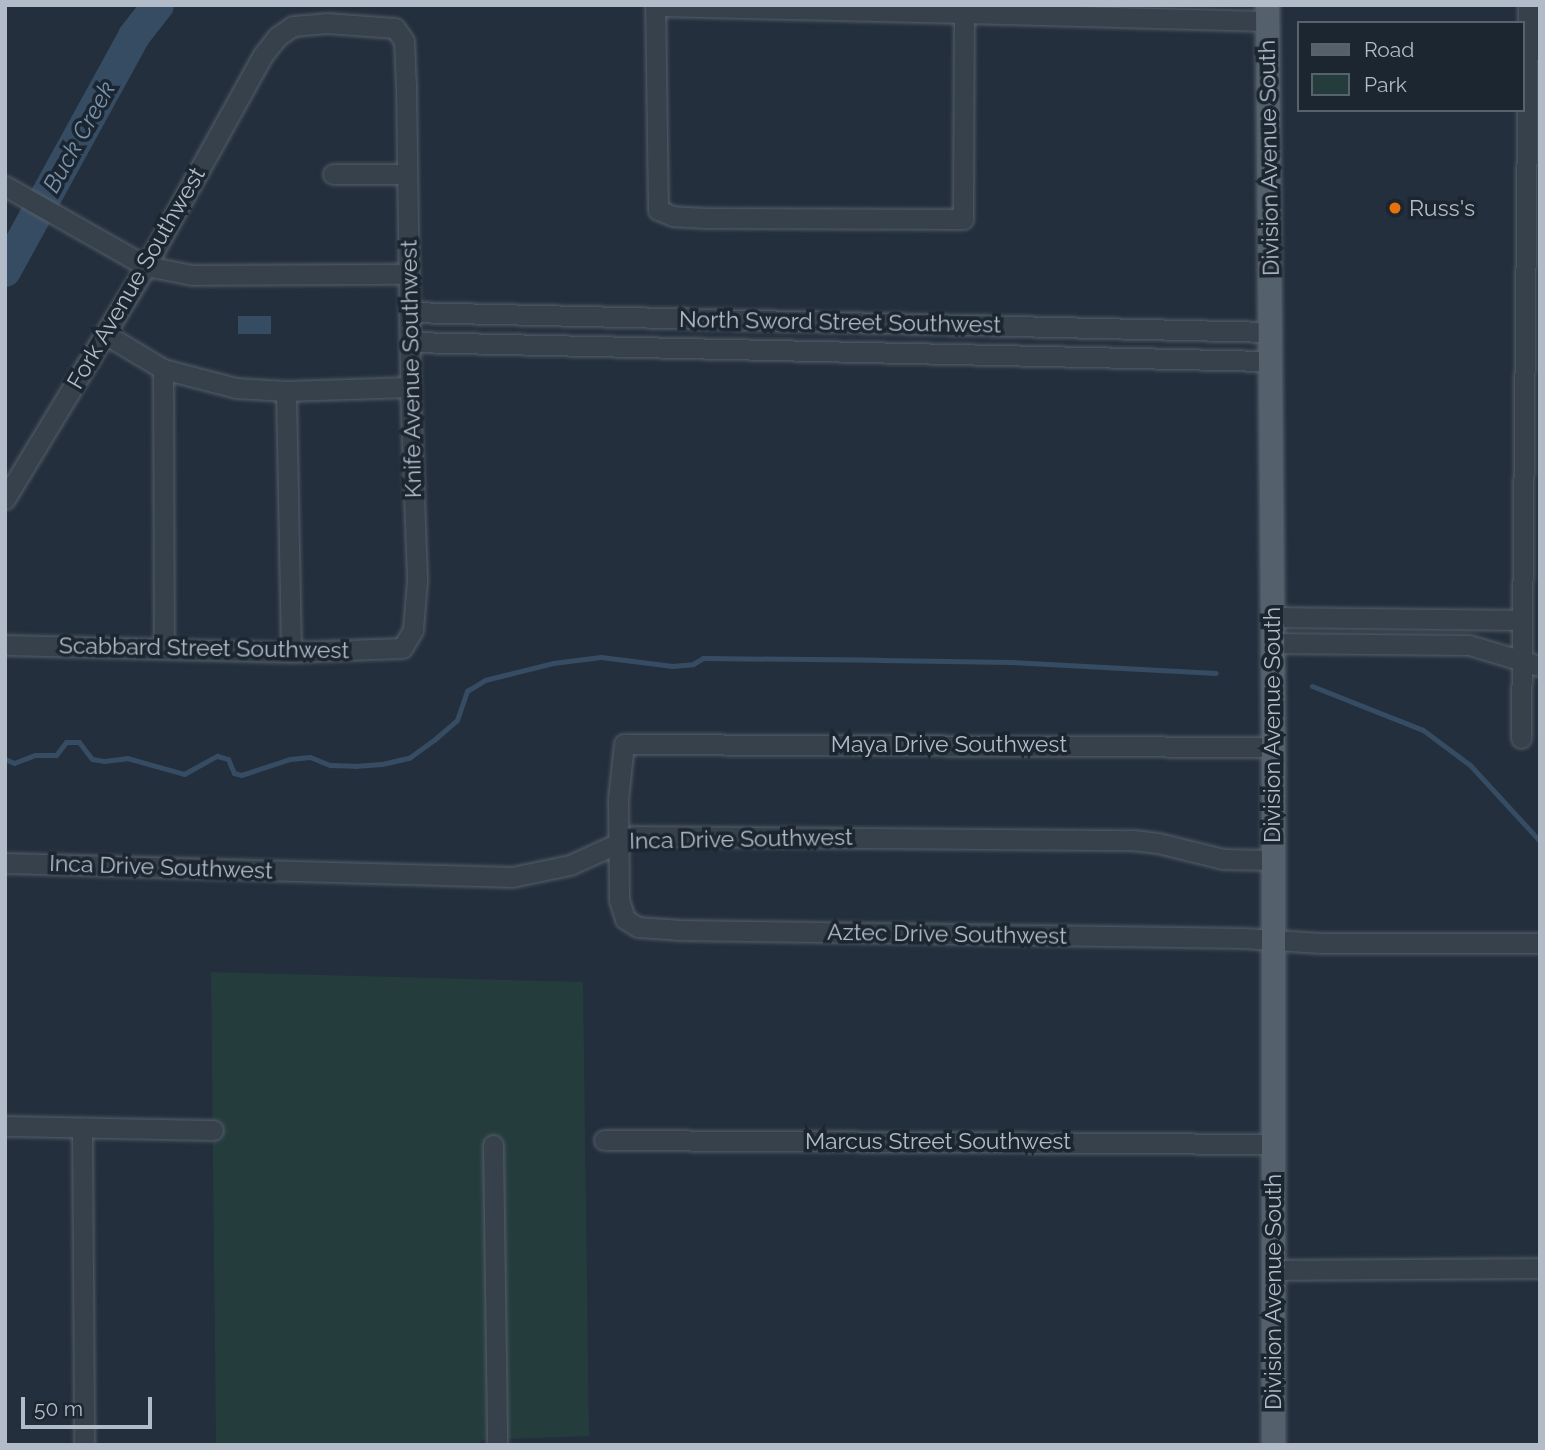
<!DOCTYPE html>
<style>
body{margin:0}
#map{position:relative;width:1545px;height:1450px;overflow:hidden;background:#232f3c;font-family:Raleway,sans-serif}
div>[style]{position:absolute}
.green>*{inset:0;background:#253c3d}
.water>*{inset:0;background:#364c63;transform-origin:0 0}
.stream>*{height:5px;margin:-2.5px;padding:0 2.5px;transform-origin:2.5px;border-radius:2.5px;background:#364c63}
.river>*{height:32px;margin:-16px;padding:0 16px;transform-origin:16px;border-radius:16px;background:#364c63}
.roads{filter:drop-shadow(0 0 2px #555e6a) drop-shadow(0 0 2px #555e6a)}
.minor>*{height:19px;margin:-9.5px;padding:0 9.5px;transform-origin:9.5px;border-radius:9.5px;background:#36414c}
.major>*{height:23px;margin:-11.5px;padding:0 11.5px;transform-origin:11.5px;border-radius:11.5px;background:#54606c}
.dots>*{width:19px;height:19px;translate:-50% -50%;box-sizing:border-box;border:4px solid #1c2631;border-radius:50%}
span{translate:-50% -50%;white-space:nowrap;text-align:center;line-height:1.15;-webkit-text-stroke:7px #1c2631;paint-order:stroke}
.street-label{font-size:23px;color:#b2bbc8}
.poi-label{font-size:23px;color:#b2bbc8}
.left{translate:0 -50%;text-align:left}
.water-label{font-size:24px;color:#7994b0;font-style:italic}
.frame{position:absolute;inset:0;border:7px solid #b2bbc8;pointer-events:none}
.legend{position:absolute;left:1297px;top:21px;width:228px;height:91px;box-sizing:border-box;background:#1c2631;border:2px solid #58626d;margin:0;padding:9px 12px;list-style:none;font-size:21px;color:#b2bbc8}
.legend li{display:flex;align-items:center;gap:14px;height:35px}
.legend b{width:35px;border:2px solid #58626d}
.scale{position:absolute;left:21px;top:1397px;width:131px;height:32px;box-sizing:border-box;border:4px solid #b2bbc8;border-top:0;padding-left:9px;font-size:21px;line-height:24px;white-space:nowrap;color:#b2bbc8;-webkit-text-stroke:5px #1c2631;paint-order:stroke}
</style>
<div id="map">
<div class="green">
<div style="clip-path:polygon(211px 972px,583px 982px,589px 1436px,481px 1440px,480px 1445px,216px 1445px)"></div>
</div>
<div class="water">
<div style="left:271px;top:316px;width:18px;height:33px;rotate:90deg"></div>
</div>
<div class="stream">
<div style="left:1312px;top:686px;width:119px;rotate:21.6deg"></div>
<div style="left:1423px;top:730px;width:59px;rotate:36.7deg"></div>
<div style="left:1470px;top:765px;width:103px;rotate:47.4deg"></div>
<div style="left:5px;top:759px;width:10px;rotate:24deg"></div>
<div style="left:14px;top:763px;width:22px;rotate:-21deg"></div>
<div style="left:35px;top:755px;width:21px"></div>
<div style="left:56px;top:755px;width:16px;rotate:-52deg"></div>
<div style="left:66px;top:742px;width:13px"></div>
<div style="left:79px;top:742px;width:21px;rotate:53deg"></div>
<div style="left:92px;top:759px;width:12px;rotate:9deg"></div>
<div style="left:104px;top:761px;width:23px;rotate:-7deg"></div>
<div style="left:127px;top:758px;width:59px;rotate:15.7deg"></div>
<div style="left:184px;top:774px;width:38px;rotate:-29deg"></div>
<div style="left:217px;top:756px;width:11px;rotate:15deg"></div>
<div style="left:228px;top:759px;width:15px;rotate:67deg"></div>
<div style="left:234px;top:773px;width:7px;rotate:16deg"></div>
<div style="left:241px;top:775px;width:52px;rotate:-18.1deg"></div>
<div style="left:290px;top:759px;width:20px;rotate:-6deg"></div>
<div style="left:310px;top:757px;width:22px;rotate:22deg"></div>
<div style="left:330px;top:765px;width:24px;rotate:2deg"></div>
<div style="left:354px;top:766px;width:28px;rotate:-4deg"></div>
<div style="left:382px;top:764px;width:28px;rotate:-13deg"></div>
<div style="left:409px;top:758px;width:31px;rotate:-36deg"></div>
<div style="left:434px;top:740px;width:30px;rotate:-41deg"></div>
<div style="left:457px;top:720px;width:31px;rotate:-71deg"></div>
<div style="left:467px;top:691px;width:21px;rotate:-31deg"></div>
<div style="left:485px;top:680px;width:70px;rotate:-14deg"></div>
<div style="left:553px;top:663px;width:48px;rotate:-7.1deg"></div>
<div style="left:601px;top:657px;width:72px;rotate:7.2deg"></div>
<div style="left:672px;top:666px;width:21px;rotate:-5deg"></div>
<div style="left:693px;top:664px;width:12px;rotate:-31deg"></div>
<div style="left:703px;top:658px;width:177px;rotate:0.6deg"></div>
<div style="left:880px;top:660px;width:131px;rotate:0.9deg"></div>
<div style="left:1011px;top:662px;width:205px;rotate:3.1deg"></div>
</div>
<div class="river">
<div style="left:5px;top:271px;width:268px;rotate:-61.2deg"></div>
<div style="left:134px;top:36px;width:39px;rotate:-52deg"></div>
</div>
<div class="roads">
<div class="minor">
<div style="left:655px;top:6px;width:309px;rotate:1.3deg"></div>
<div style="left:964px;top:13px;width:206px;rotate:90.3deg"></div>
<div style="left:963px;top:219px;width:257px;rotate:-179.8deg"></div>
<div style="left:706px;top:218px;width:33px;rotate:-177deg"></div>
<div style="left:673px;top:216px;width:16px;rotate:-158deg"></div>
<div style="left:658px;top:210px;width:204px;rotate:-90.8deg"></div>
<div style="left:964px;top:13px;width:303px;rotate:1.5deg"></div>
<div style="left:333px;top:174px;width:74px"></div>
<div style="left:5px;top:186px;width:162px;rotate:29.6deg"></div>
<div style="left:146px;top:266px;width:47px;rotate:11.1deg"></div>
<div style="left:192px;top:275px;width:217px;rotate:-0.3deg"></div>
<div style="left:409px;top:312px;width:861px;rotate:1.33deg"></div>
<div style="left:105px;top:334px;width:68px;rotate:31.1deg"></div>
<div style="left:163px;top:369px;width:75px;rotate:14.6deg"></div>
<div style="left:236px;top:388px;width:50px;rotate:3.4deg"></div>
<div style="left:286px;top:391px;width:124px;rotate:-1.8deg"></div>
<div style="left:410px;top:342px;width:860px;rotate:1.27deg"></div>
<div style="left:163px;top:369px;width:279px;rotate:89.8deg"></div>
<div style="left:286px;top:391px;width:261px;rotate:88.9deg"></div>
<div style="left:5px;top:499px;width:272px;rotate:-58.8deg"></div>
<div style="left:146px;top:266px;width:241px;rotate:-61deg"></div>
<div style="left:263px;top:55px;width:23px;rotate:-52deg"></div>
<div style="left:277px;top:37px;width:19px;rotate:-35deg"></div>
<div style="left:293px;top:26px;width:33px;rotate:-5deg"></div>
<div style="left:326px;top:23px;width:69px;rotate:4.1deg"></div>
<div style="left:395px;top:28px;width:16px;rotate:55deg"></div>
<div style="left:404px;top:41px;width:45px;rotate:87.5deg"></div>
<div style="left:406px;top:86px;width:301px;rotate:89.2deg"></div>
<div style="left:410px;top:387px;width:193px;rotate:87.9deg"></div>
<div style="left:417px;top:580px;width:50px;rotate:94.6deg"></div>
<div style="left:413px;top:630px;width:21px;rotate:121deg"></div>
<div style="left:402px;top:648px;width:111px;rotate:177.9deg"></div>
<div style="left:291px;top:652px;width:286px;rotate:-178.6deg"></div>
<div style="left:1272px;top:617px;width:250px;rotate:0.7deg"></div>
<div style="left:1272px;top:643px;width:197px;rotate:0.6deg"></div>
<div style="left:1469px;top:645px;width:74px;rotate:16.5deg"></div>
<div style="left:1521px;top:738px;width:733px;rotate:-89.45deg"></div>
<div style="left:1273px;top:747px;width:649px;rotate:-179.74deg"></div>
<div style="left:624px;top:744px;width:55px;rotate:96.2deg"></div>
<div style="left:618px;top:799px;width:101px;rotate:89.4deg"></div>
<div style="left:619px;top:900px;width:20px;rotate:72deg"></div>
<div style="left:625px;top:919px;width:15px;rotate:32deg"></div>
<div style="left:638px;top:927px;width:39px;rotate:4deg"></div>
<div style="left:677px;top:930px;width:566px;rotate:0.81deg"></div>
<div style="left:1243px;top:938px;width:78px;rotate:3.7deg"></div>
<div style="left:1321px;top:943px;width:219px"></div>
<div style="left:5px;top:863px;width:507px;rotate:1.58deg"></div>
<div style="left:512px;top:877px;width:59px;rotate:-11.7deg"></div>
<div style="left:570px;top:865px;width:70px;rotate:-24.4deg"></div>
<div style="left:634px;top:836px;width:499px;rotate:0.5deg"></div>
<div style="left:1133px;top:840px;width:25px;rotate:7deg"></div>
<div style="left:1158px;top:843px;width:67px;rotate:13.8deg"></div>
<div style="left:1223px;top:859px;width:49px;rotate:1.2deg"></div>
<div style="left:5px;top:1126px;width:208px;rotate:1.1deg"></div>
<div style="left:82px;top:1128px;width:317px;rotate:89.6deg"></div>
<div style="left:604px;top:1140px;width:668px;rotate:0.34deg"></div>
<div style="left:493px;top:1145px;width:300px;rotate:89.2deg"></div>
<div style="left:1272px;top:1270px;width:268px;rotate:-0.4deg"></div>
</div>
<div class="major">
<div style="left:1267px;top:5px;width:726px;rotate:89.53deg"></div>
<div style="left:1273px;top:731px;width:714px;rotate:90deg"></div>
</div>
</div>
<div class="dots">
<div style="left:1395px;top:208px;background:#e8710a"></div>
</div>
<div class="street-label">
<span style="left:1269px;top:158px;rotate:-91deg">Division Avenue South</span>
<span style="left:136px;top:278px;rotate:-60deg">Fork Avenue Southwest</span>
<span style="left:840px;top:322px;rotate:1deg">North Sword Street Southwest</span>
<span style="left:411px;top:369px;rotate:-91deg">Knife Avenue Southwest</span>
<span style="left:204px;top:648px;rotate:1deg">Scabbard Street Southwest</span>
<span style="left:1272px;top:725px;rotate:-90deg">Division Avenue South</span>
<span style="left:949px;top:744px">Maya Drive Southwest</span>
<span style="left:741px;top:839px;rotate:-1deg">Inca Drive Southwest</span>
<span style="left:161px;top:867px;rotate:2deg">Inca Drive Southwest</span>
<span style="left:947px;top:934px;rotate:1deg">Aztec Drive Southwest</span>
<span style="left:938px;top:1141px">Marcus Street Southwest</span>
<span style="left:1273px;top:1292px;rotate:-90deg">Division Avenue South</span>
</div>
<div class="poi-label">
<span class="left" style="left:1409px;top:208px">Russ's</span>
</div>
<div class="water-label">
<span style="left:79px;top:137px;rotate:-61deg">Buck Creek</span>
</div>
<div class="frame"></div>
<ul class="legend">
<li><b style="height:9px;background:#54606c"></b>Road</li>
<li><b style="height:19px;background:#253c3d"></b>Park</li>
</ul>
<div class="scale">50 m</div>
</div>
